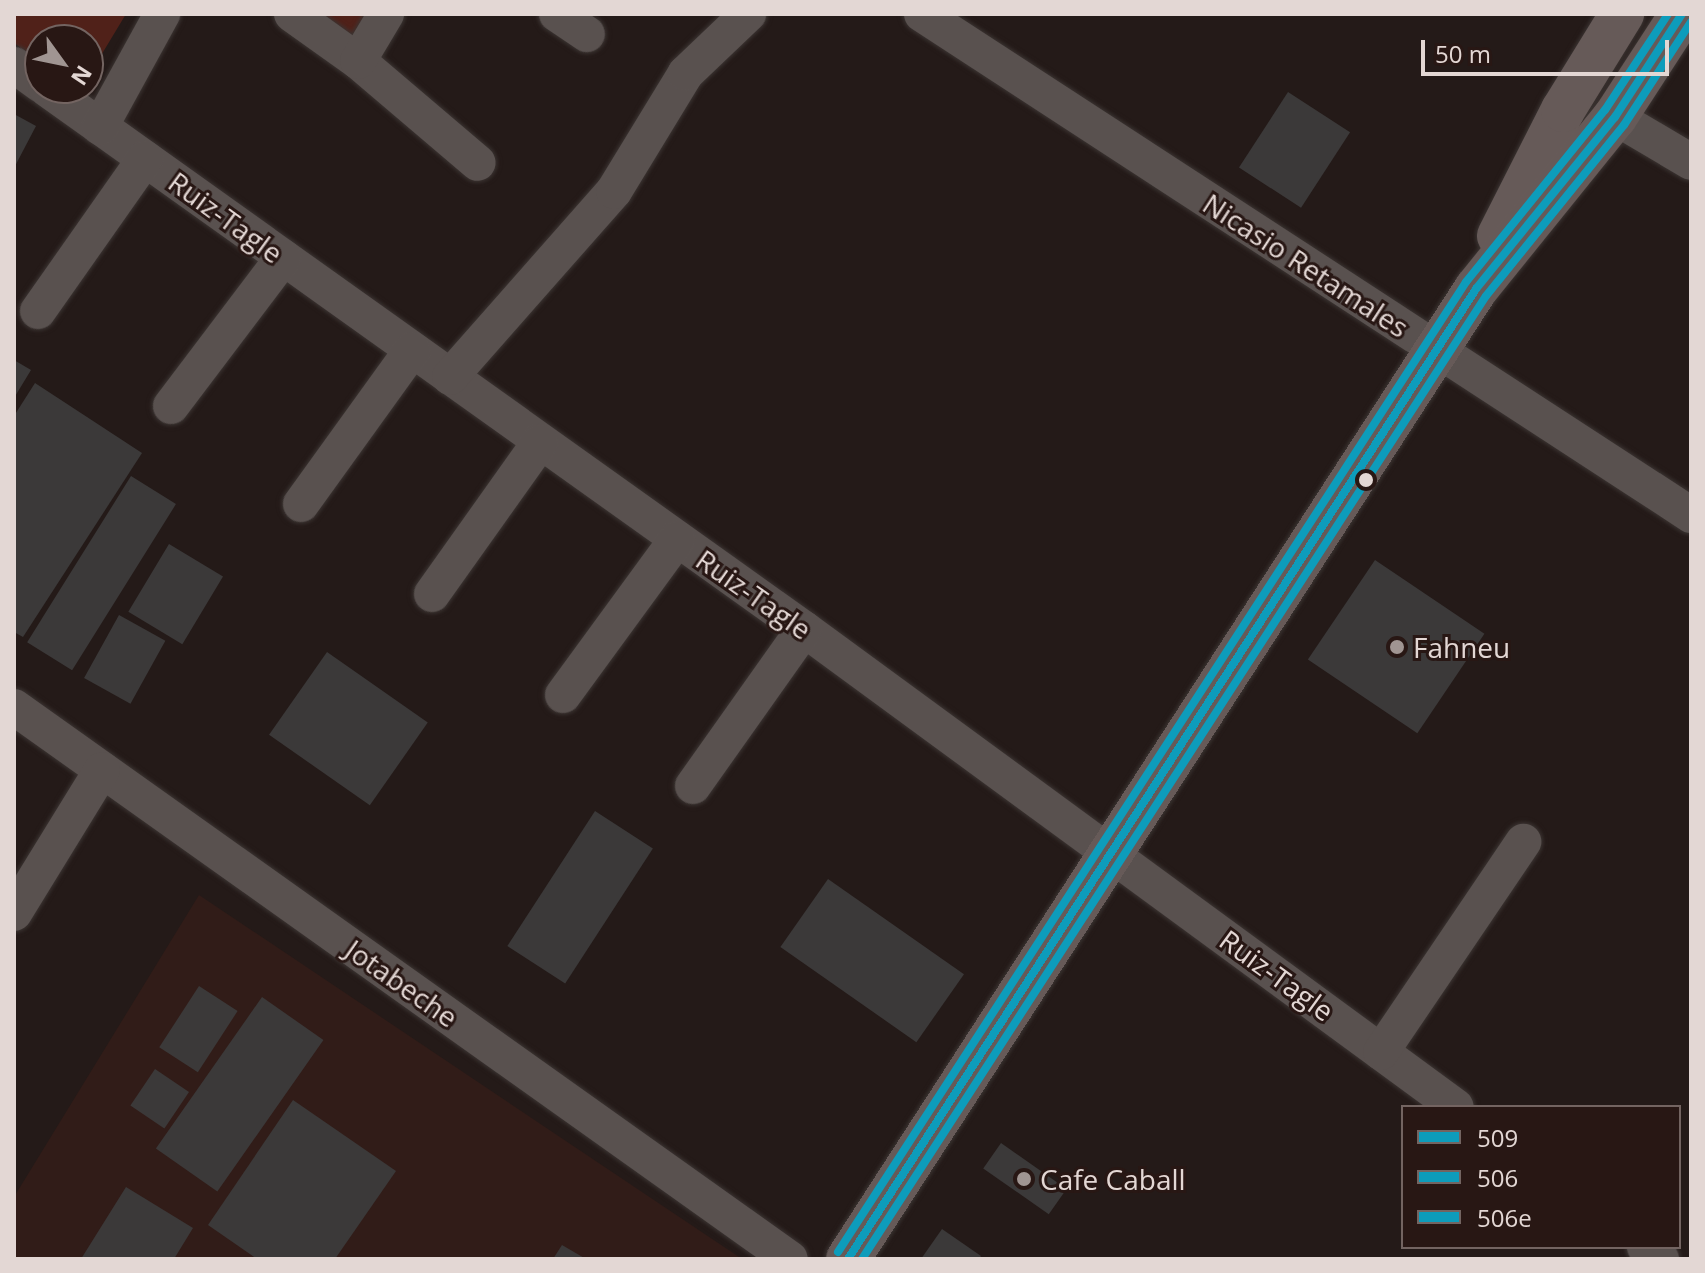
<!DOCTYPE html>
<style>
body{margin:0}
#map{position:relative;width:1705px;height:1273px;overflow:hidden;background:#241a18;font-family:"Open Sans",sans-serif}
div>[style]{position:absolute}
.built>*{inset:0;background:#311c18}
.green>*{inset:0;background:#502119}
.building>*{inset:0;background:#3b3939;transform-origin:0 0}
.roads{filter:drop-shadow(0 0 2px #3b3432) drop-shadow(0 0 2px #3b3432)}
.minor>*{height:36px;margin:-18px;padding:0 18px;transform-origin:18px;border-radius:18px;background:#59514f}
.major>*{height:44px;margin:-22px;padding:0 22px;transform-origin:22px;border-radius:22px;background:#665a58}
.bus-1>*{height:8px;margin:-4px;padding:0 4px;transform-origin:4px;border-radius:4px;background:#0d9cbb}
.bus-2>*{height:8px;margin:-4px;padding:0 4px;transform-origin:4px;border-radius:4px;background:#0d9cbb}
.bus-3>*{height:8px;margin:-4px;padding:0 4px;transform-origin:4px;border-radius:4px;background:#0d9cbb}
.dots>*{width:22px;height:22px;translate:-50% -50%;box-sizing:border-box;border:4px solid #281714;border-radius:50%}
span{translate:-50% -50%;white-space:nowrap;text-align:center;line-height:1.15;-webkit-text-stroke:6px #281714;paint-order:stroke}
.street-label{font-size:28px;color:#e3d7d4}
.poi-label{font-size:28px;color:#e3d7d4}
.left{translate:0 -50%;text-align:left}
.frame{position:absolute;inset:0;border:16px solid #e3d7d4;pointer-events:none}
.legend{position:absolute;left:1401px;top:1105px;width:280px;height:144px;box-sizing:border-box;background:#281714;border:2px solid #736461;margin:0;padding:10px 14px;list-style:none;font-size:24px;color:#e3d7d4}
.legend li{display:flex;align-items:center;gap:16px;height:40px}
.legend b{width:40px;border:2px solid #736461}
.north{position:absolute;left:24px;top:24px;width:80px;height:80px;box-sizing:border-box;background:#281714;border:2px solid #736461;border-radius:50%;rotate:123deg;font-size:22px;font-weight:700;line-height:32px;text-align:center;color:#e3d7d4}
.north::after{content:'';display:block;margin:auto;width:28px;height:36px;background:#a09592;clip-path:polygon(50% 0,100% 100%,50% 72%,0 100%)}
.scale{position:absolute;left:1421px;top:40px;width:248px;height:36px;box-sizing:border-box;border:4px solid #e3d7d4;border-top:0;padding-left:10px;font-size:24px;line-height:28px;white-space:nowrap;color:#e3d7d4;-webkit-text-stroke:6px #281714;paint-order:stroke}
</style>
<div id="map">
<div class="built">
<div style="clip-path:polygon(199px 895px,742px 1259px,14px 1259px,14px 1197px)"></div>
</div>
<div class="green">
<div style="clip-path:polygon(14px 14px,126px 14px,88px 77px,88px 40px,40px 40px,40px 62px,14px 43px)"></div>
<div style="clip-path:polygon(319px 14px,374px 14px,358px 40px)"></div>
</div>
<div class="building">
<div style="left:1288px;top:92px;width:74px;height:90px;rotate:33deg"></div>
<div style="clip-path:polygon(14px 114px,36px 126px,14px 168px)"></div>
<div style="clip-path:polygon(14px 360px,31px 370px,14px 398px)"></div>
<div style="clip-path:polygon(35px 383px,142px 453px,23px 637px,14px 632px,14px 416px)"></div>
<div style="left:131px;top:476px;width:53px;height:196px;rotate:32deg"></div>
<div style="left:169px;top:544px;width:63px;height:79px;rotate:31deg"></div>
<div style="left:1375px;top:560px;width:132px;height:120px;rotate:34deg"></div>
<div style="left:119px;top:615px;width:53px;height:72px;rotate:29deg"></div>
<div style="left:327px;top:652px;width:123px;height:101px;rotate:35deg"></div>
<div style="left:595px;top:811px;width:69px;height:161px;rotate:33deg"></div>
<div style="left:828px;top:879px;width:166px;height:83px;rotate:35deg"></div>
<div style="left:199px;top:986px;width:46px;height:73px;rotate:33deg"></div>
<div style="left:262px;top:997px;width:75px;height:185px;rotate:35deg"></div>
<div style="left:155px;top:1069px;width:41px;height:44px;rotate:34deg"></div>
<div style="clip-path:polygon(293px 1100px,396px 1171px,335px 1259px,257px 1259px,208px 1225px)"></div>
<div style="left:1001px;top:1143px;width:80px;height:31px;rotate:35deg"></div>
<div style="clip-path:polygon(126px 1187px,193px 1228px,174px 1259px,81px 1259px)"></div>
<div style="clip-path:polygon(942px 1229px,981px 1256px,979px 1259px,921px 1259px)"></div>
<div style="clip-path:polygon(562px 1245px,586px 1259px,553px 1259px)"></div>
</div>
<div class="roads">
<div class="minor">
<div style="left:292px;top:14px;width:81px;rotate:35.5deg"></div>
<div style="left:358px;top:61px;width:157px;rotate:40.4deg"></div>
<div style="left:557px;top:14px;width:36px;rotate:34deg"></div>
<div style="left:922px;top:14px;width:918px;rotate:33.08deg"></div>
<div style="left:358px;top:61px;width:55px;rotate:-59.2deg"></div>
<div style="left:14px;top:65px;width:32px;rotate:36deg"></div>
<div style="left:46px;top:88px;width:931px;rotate:35.52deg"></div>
<div style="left:804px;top:629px;width:808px;rotate:36.25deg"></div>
<div style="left:1615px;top:117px;width:88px;rotate:30.6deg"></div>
<div style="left:100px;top:127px;width:129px;rotate:-61.2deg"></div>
<div style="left:38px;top:311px;width:186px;rotate:-54.9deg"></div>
<div style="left:450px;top:377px;width:248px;rotate:-48.6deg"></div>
<div style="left:614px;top:191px;width:138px;rotate:-58.6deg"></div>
<div style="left:686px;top:73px;width:86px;rotate:-43.6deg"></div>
<div style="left:171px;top:406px;width:186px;rotate:-52.9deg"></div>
<div style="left:301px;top:504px;width:190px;rotate:-54.2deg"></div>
<div style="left:432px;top:594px;width:186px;rotate:-54.6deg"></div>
<div style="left:563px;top:695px;width:193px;rotate:-53.8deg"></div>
<div style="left:14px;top:707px;width:952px;rotate:35.43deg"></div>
<div style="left:693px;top:786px;width:192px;rotate:-54.7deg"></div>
<div style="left:14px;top:913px;width:168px;rotate:-58.4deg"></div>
<div style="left:1381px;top:1052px;width:254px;rotate:-55.9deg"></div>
<div style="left:1645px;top:1247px;width:20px;rotate:37deg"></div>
</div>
<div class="major">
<div style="left:1499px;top:236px;width:141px;rotate:-63.1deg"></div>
<div style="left:1563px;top:110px;width:113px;rotate:-58.4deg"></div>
<div style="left:848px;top:1259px;width:1156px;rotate:-57.08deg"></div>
<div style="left:1476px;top:289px;width:221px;rotate:-51.1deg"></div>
<div style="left:1615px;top:117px;width:123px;rotate:-57deg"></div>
</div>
</div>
<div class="bus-1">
<div style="left:848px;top:1259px;width:1156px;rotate:-57.08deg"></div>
<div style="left:1476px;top:289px;width:221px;rotate:-51.1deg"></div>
<div style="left:1615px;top:117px;width:123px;rotate:-57deg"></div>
</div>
<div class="bus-2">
<div style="left:862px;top:1259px;width:1147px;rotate:-57.06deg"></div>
<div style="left:1486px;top:296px;width:220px;rotate:-51.1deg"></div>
<div style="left:1624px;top:125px;width:123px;rotate:-57deg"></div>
</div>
<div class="bus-3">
<div style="left:838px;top:1252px;width:1156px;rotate:-57.08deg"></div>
<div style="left:1466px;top:282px;width:221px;rotate:-51.1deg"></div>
<div style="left:1605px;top:110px;width:115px;rotate:-56.7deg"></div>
</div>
<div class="dots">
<div style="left:1366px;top:480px;background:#e3d7d4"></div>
<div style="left:1397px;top:647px;background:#a09592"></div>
<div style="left:1024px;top:1179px;background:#a09592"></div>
</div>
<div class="street-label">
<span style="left:226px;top:217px;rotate:36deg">Ruiz-Tagle</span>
<span style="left:1306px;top:265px;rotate:33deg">Nicasio Retamales</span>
<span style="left:754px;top:594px;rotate:35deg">Ruiz-Tagle</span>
<span style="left:1277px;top:975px;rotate:36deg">Ruiz-Tagle</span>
<span style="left:402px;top:983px;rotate:35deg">Jotabeche</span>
</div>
<div class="poi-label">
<span class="left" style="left:1413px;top:647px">Fahneu</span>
<span class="left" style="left:1040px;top:1179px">Cafe Caball</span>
</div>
<div class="frame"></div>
<ul class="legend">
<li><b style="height:10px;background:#0d9cbb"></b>509</li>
<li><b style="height:10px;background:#0d9cbb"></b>506</li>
<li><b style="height:10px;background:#0d9cbb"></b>506e</li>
</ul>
<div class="north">N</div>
<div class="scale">50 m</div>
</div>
